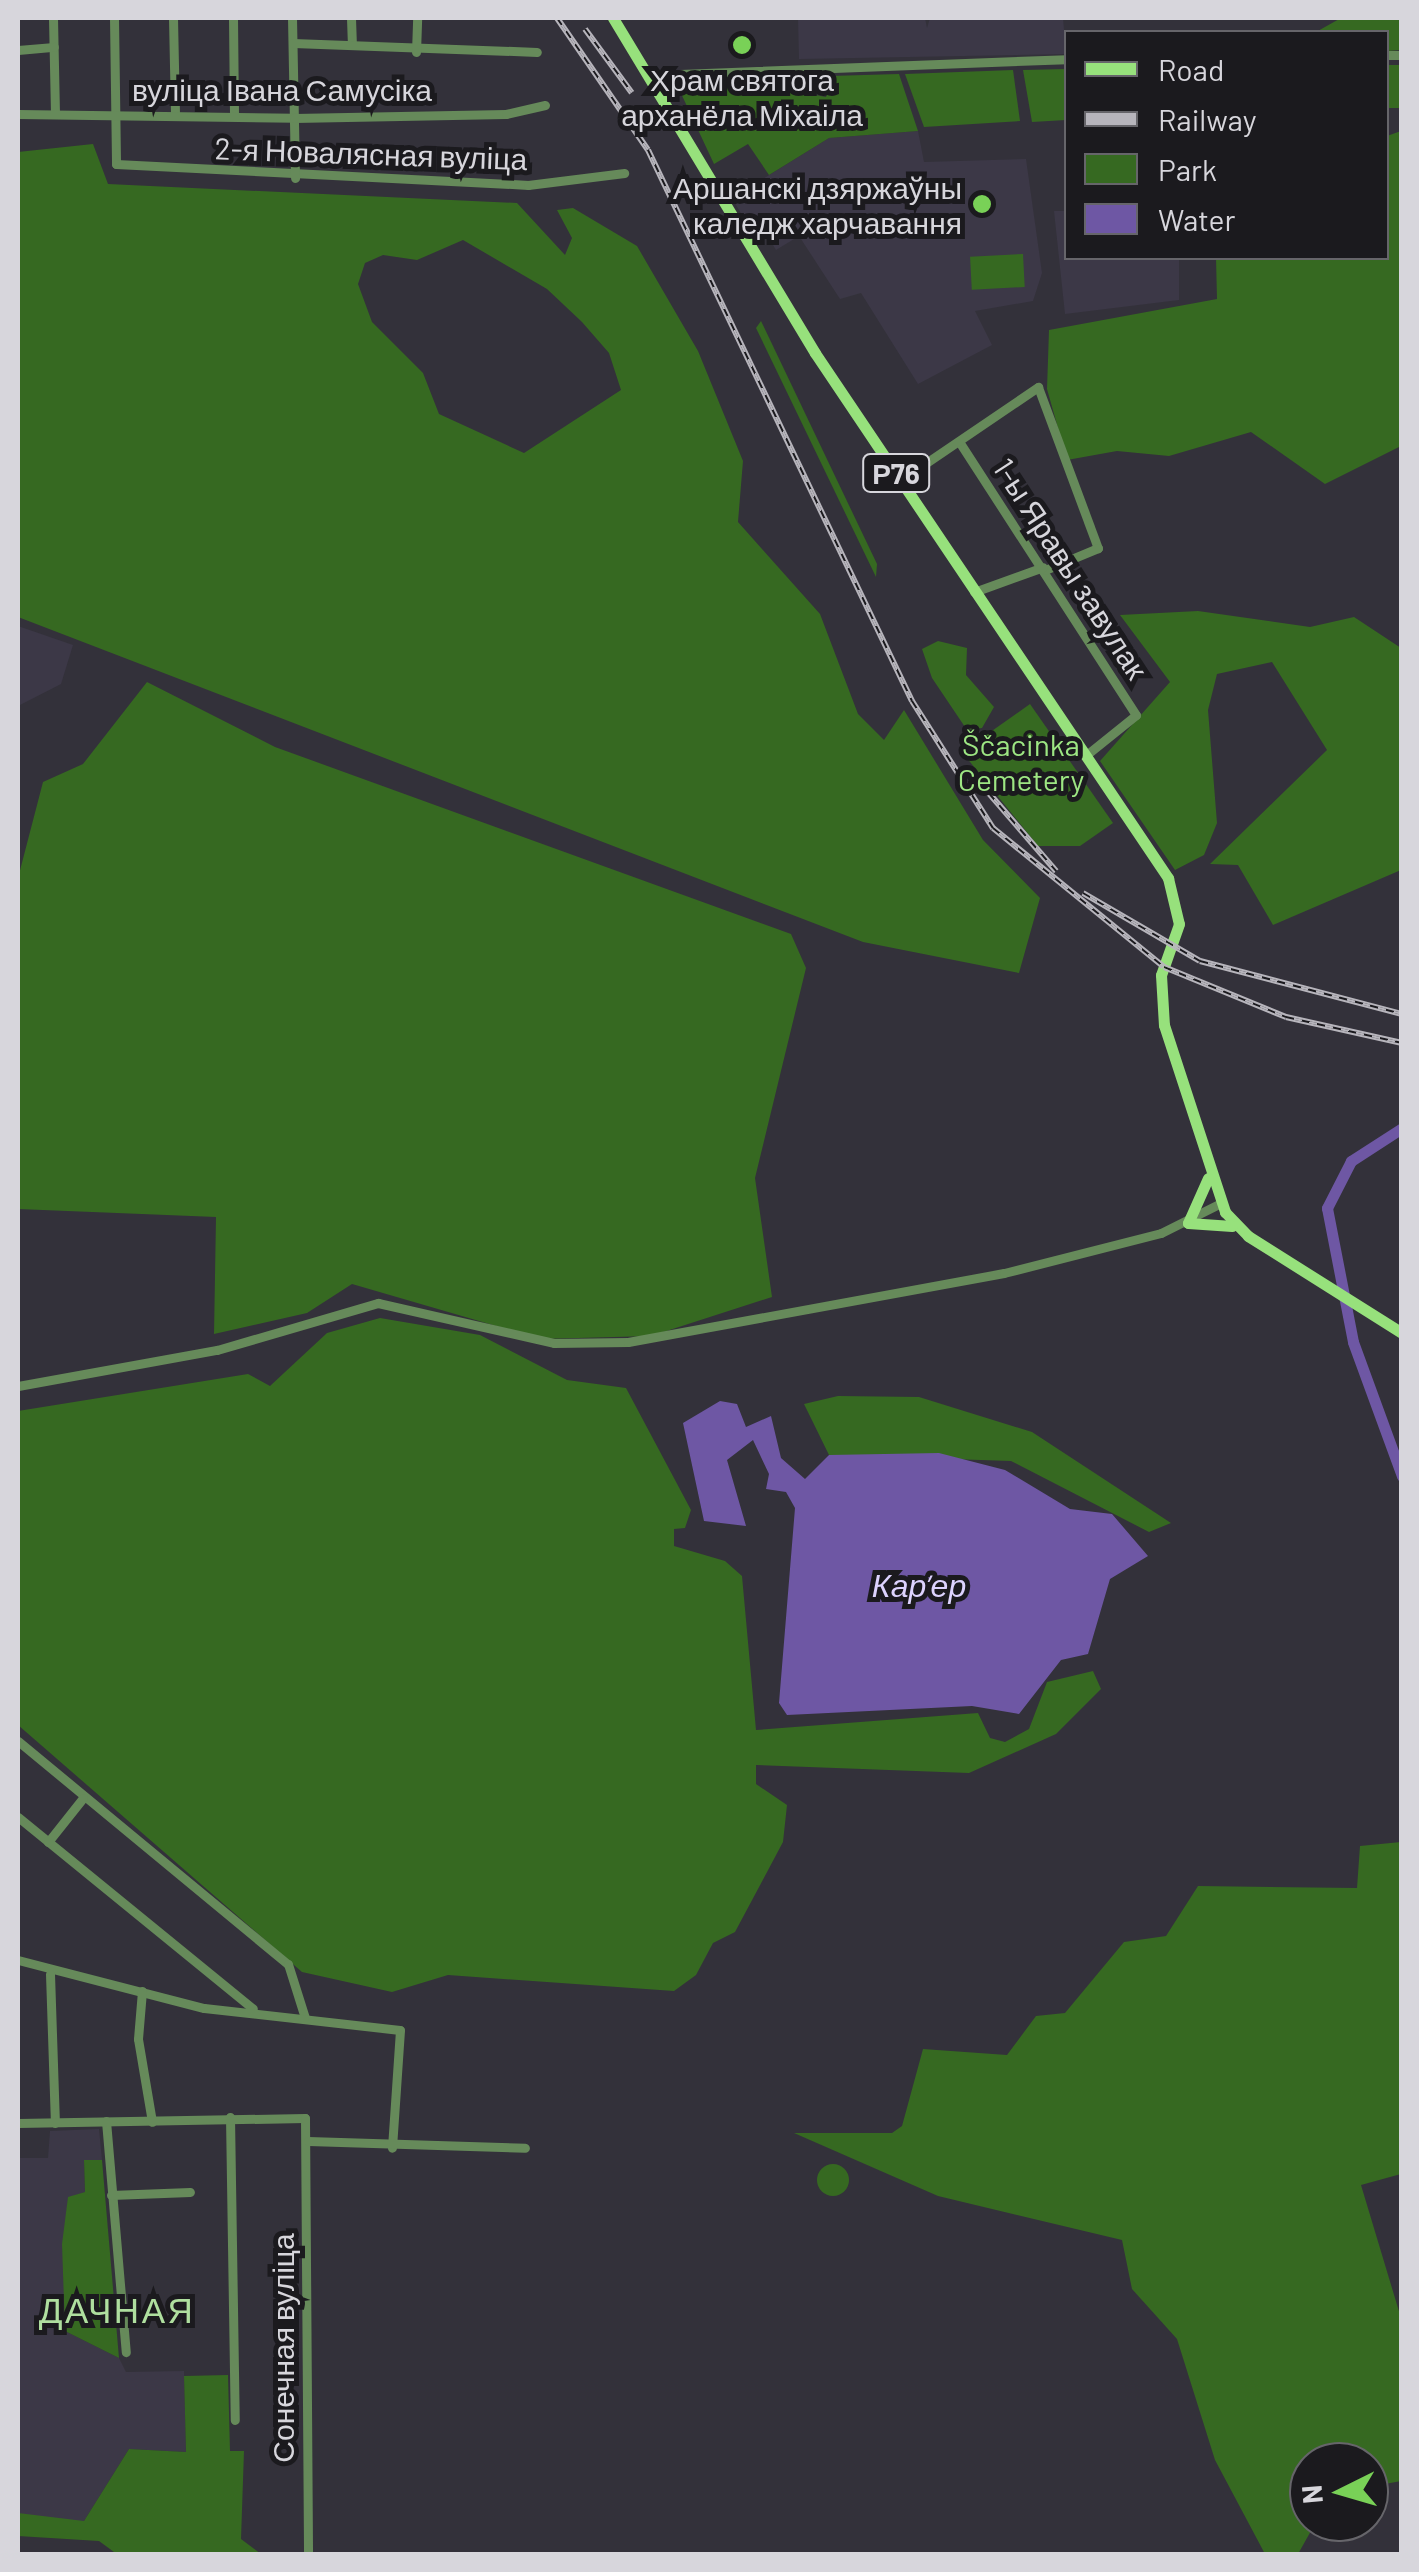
<!DOCTYPE html>
<meta charset="utf-8">
<style>
body{margin:0}
#map{position:relative;width:1419px;height:2572px;overflow:hidden;background:#33313a;font-family:Barlow,sans-serif}
div>[style]{position:absolute}
.built>*{inset:0;background:#3c3847}
.green>*{inset:0;background:#366921;transform-origin:0 0}
.round{border-radius:50%}
.water>*{inset:0;background:#6e57a4}
.river>*{height:11px;margin:-5.5px;padding:0 5.5px;transform-origin:5.5px;border-radius:5.5px;background:#6e57a4}
.minor>*{height:9px;margin:-4.5px;padding:0 4.5px;transform-origin:4.5px;border-radius:4.5px;background:#668a5a}
.major>*{height:11px;margin:-5.5px;padding:0 5.5px;transform-origin:5.5px;border-radius:5.5px;background:#97e17c}
.rail>*{height:6px;margin-top:-3px;transform-origin:0;background:repeating-linear-gradient(90deg,#1b1a1e 0 8px,#b7b5bc 0 16px);box-sizing:border-box;border-block:2px solid #b7b5bc}
.dots>*{width:28px;height:28px;translate:-50% -50%;box-sizing:border-box;border:5px solid #1b1a1e;border-radius:50%}
span{translate:-50% -50%;white-space:nowrap;text-align:center;line-height:1.15;-webkit-text-stroke:10px #1b1a1e;paint-order:stroke}
.shield-label span{padding:2px 8px;background:#1b1a1e;border:2px solid;border-radius:8px;-webkit-text-stroke-width:0}
.shield-label{font-size:28px;color:#d7d6dc;font-weight:700}
.poi-label{font-size:30px;color:#d7d6dc}
.right{translate:-100% -50%;text-align:right}
.street-label{font-size:30px;color:#d7d6dc}
.park-label{font-size:30px;color:#9de683}
.water-label{font-size:32px;color:#ddd3fe;font-style:italic}
.quarter-label{font-size:35px;color:#afdf9f;letter-spacing:2.5px}
.frame{position:absolute;inset:0;border:20px solid #d7d6dc;pointer-events:none}
.legend{position:absolute;left:1064px;top:30px;width:325px;height:230px;box-sizing:border-box;background:#1b1a1e;border:2px solid #66656a;margin:0;padding:12px 18px;list-style:none;font-size:30px;color:#d7d6dc}
.legend li{display:flex;align-items:center;gap:20px;height:50px}
.legend b{width:50px;border:2px solid #66656a}
.north{position:absolute;left:1289px;top:2442px;width:100px;height:100px;box-sizing:border-box;background:#1b1a1e;border:2px solid #66656a;border-radius:50%;rotate:265deg;font-size:28px;font-weight:700;line-height:40px;text-align:center;color:#d7d6dc}
.north::after{content:'';display:block;margin:auto;width:35px;height:45px;background:#79d157;clip-path:polygon(50% 0,100% 100%,50% 72%,0 100%)}
</style>
<div id="map">
<div class="built">
<div style="clip-path:polygon(798px 18px,925px 18px,927px 28px,930px 18px,1063px 18px,1066px 54px,799px 59px)"></div>
<div style="clip-path:polygon(918px 131px,924px 162px,1026px 159px,1042px 273px,1033px 301px,975px 311px,992px 345px,918px 384px,861px 293px,840px 299px,799px 236px,776px 250px,764px 230px,754px 236px,732px 198px,829px 138px)"></div>
<div style="clip-path:polygon(1066px 211px,1066px 258px,1179px 258px,1179px 300px,1065px 314px,1054px 211px)"></div>
<div style="clip-path:polygon(18px 626px,73px 645px,61px 684px,18px 706px)"></div>
<div style="clip-path:polygon(99px 2129px,102px 2160px,84px 2160px,85px 2192px,68px 2198px,65px 2331px,119px 2358px,126px 2372px,184px 2371px,186px 2452px,129px 2449px,84px 2521px,42px 2521px,18px 2513px,18px 2158px,48px 2158px,50px 2131px)"></div>
</div>
<div class="green">
<div style="clip-path:polygon(1341px 18px,1401px 18px,1401px 50px,1387px 51px,1386px 32px,1316px 32px)"></div>
<div style="left:1401px;top:65px;width:43px;height:14px;rotate:90deg"></div>
<div style="clip-path:polygon(1066px 69px,1066px 120px,1032px 122px,1023px 70px)"></div>
<div style="clip-path:polygon(1013px 70px,1020px 121px,924px 127px,905px 74px)"></div>
<div style="clip-path:polygon(899px 74px,918px 131px,829px 138px,769px 175px,748px 144px,714px 164px,678px 87px,780px 78px,784px 89px,826px 97px,830px 76px)"></div>
<div style="clip-path:polygon(1401px 131px,1401px 446px,1325px 484px,1251px 432px,1169px 456px,1117px 451px,1067px 460px,1047px 389px,1049px 330px,1217px 299px,1216px 258px,1386px 258px,1387px 136px)"></div>
<div style="clip-path:polygon(evenodd,93px 144px,108px 184px,517px 203px,565px 255px,572px 238px,557px 210px,573px 208px,637px 246px,698px 351px,743px 461px,738px 522px,820px 614px,858px 714px,884px 740px,904px 710px,983px 840px,1040px 898px,1019px 973px,863px 942px,18px 617px,18px 152px,93px 144px,463px 240px,547px 289px,582px 322px,609px 353px,621px 390px,524px 453px,439px 414px,423px 373px,372px 322px,358px 284px,365px 263px,383px 255px,417px 260px,463px 240px)"></div>
<div style="left:1023px;top:254px;width:33px;height:53px;rotate:87deg"></div>
<div style="clip-path:polygon(761px 321px,877px 564px,876px 577px,756px 328px)"></div>
<div style="clip-path:polygon(1198px 611px,1310px 627px,1354px 617px,1401px 648px,1401px 870px,1273px 925px,1238px 865px,1210px 864px,1327px 750px,1272px 662px,1217px 674px,1208px 710px,1217px 823px,1204px 855px,1175px 870px,1100px 761px,1170px 682px,1120px 615px)"></div>
<div style="clip-path:polygon(938px 641px,967px 648px,966px 675px,994px 707px,982px 728px,967px 730px,932px 678px,922px 649px)"></div>
<div style="clip-path:polygon(147px 682px,275px 747px,791px 934px,806px 968px,755px 1178px,772px 1297px,651px 1336px,541px 1339px,352px 1284px,307px 1313px,214px 1334px,216px 1217px,18px 1209px,18px 878px,43px 782px,83px 764px)"></div>
<div style="clip-path:polygon(1030px 704px,1113px 823px,1080px 846px,1038px 846px,962px 752px)"></div>
<div style="clip-path:polygon(380px 1318px,480px 1335px,567px 1380px,626px 1388px,691px 1510px,685px 1528px,674px 1529px,674px 1546px,725px 1561px,742px 1576px,756px 1730px,978px 1713px,990px 1738px,1005px 1742px,1029px 1729px,1047px 1682px,1093px 1671px,1101px 1689px,1056px 1734px,969px 1773px,756px 1765px,756px 1784px,787px 1805px,783px 1842px,735px 1932px,713px 1943px,696px 1975px,674px 1991px,448px 1975px,392px 1992px,302px 1972px,18px 1725px,18px 1411px,248px 1374px,270px 1386px,327px 1333px)"></div>
<div style="clip-path:polygon(838px 1396px,919px 1397px,1032px 1432px,1171px 1523px,1149px 1532px,1011px 1461px,829px 1455px,804px 1404px)"></div>
<div style="clip-path:polygon(1401px 1842px,1401px 2174px,1361px 2185px,1401px 2318px,1401px 2481px,1369px 2487px,1369px 2462px,1309px 2462px,1309px 2522px,1316px 2522px,1298px 2554px,1265px 2554px,1215px 2460px,1177px 2339px,1132px 2289px,1122px 2240px,938px 2196px,794px 2133px,892px 2133px,902px 2126px,923px 2049px,1007px 2055px,1036px 2016px,1065px 2013px,1124px 1942px,1166px 1936px,1198px 1886px,1357px 1888px,1360px 1846px)"></div>
<div style="clip-path:polygon(84px 2160px,102px 2160px,119px 2358px,65px 2331px,62px 2244px,68px 2197px,85px 2192px)"></div>
<div class="round" style="left:817px;top:2164px;width:32px;height:32px"></div>
<div style="clip-path:polygon(228px 2375px,230px 2451px,244px 2451px,241px 2539px,261px 2554px,114px 2552px,99px 2541px,18px 2536px,18px 2513px,84px 2521px,129px 2449px,186px 2452px,184px 2376px)"></div>
</div>
<div class="water">
<div style="clip-path:polygon(720px 1401px,737px 1404px,746px 1427px,771px 1416px,781px 1458px,805px 1479px,829px 1455px,939px 1453px,1005px 1470px,1070px 1509px,1112px 1514px,1148px 1556px,1110px 1579px,1088px 1654px,1061px 1660px,1019px 1714px,972px 1706px,787px 1715px,779px 1703px,795px 1508px,786px 1492px,766px 1489px,769px 1474px,753px 1440px,727px 1460px,746px 1526px,704px 1521px,683px 1423px)"></div>
</div>
<div class="river">
<div style="left:1402px;top:1128px;width:61px;rotate:147.1deg"></div>
<div style="left:1351px;top:1161px;width:53px;rotate:117.1deg"></div>
<div style="left:1327px;top:1208px;width:136px;rotate:79deg"></div>
<div style="left:1353px;top:1342px;width:143px;rotate:69.9deg"></div>
</div>
<div class="minor">
<div style="left:53px;top:18px;width:93px;rotate:88.8deg"></div>
<div style="left:114px;top:18px;width:146px;rotate:89.2deg"></div>
<div style="left:116px;top:164px;width:413px;rotate:2.9deg"></div>
<div style="left:528px;top:185px;width:97px;rotate:-7.1deg"></div>
<div style="left:173px;top:18px;width:95px;rotate:88.8deg"></div>
<div style="left:233px;top:18px;width:95px;rotate:89.4deg"></div>
<div style="left:292px;top:18px;width:160px;rotate:88.9deg"></div>
<div style="left:351px;top:18px;width:27px;rotate:88deg"></div>
<div style="left:293px;top:43px;width:244px;rotate:2.1deg"></div>
<div style="left:18px;top:50px;width:36px;rotate:-5deg"></div>
<div style="left:416px;top:52px;width:34px;rotate:-88deg"></div>
<div style="left:1386px;top:55px;width:16px"></div>
<div style="left:654px;top:75px;width:412px;rotate:-2.2deg"></div>
<div style="left:18px;top:114px;width:276px;rotate:0.8deg"></div>
<div style="left:294px;top:118px;width:212px;rotate:-1.1deg"></div>
<div style="left:506px;top:114px;width:40px;rotate:-13deg"></div>
<div style="left:960px;top:443px;width:324px;rotate:57.1deg"></div>
<div style="left:1136px;top:715px;width:65px;rotate:141.2deg"></div>
<div style="left:901px;top:480px;width:166px;rotate:-34.2deg"></div>
<div style="left:1038px;top:387px;width:172px;rotate:69.6deg"></div>
<div style="left:1098px;top:548px;width:57px;rotate:157.5deg"></div>
<div style="left:974px;top:592px;width:73px;rotate:-19.9deg"></div>
<div style="left:18px;top:1386px;width:202px;rotate:-10.3deg"></div>
<div style="left:217px;top:1350px;width:168px;rotate:-16.3deg"></div>
<div style="left:378px;top:1303px;width:180px;rotate:12.8deg"></div>
<div style="left:554px;top:1343px;width:74px;rotate:-0.8deg"></div>
<div style="left:628px;top:1342px;width:382px;rotate:-10.4deg"></div>
<div style="left:1004px;top:1273px;width:162px;rotate:-14.3deg"></div>
<div style="left:1161px;top:1233px;width:67px;rotate:-26.6deg"></div>
<div style="left:18px;top:1741px;width:350px;rotate:39.6deg"></div>
<div style="left:288px;top:1964px;width:57px;rotate:72.5deg"></div>
<div style="left:18px;top:1817px;width:303px;rotate:39.2deg"></div>
<div style="left:48px;top:1842px;width:56px;rotate:-51.5deg"></div>
<div style="left:18px;top:1960px;width:192px;rotate:14.5deg"></div>
<div style="left:204px;top:2008px;width:197px;rotate:6.4deg"></div>
<div style="left:400px;top:2030px;width:118px;rotate:93.9deg"></div>
<div style="left:50px;top:1974px;width:149px;rotate:88.1deg"></div>
<div style="left:142px;top:1991px;width:48px;rotate:94.8deg"></div>
<div style="left:138px;top:2039px;width:84px;rotate:80.4deg"></div>
<div style="left:230px;top:2117px;width:303px;rotate:89.1deg"></div>
<div style="left:106px;top:2121px;width:232px;rotate:85.1deg"></div>
<div style="left:18px;top:2123px;width:287px;rotate:-1deg"></div>
<div style="left:305px;top:2118px;width:436px;rotate:89.6deg"></div>
<div style="left:308px;top:2141px;width:217px;rotate:1.8deg"></div>
<div style="left:111px;top:2195px;width:79px;rotate:-2.2deg"></div>
</div>
<div class="major">
<div style="left:613px;top:18px;width:391px;rotate:58.9deg"></div>
<div style="left:815px;top:353px;width:633px;rotate:56.08deg"></div>
<div style="left:1168px;top:878px;width:47px;rotate:76.6deg"></div>
<div style="left:1179px;top:924px;width:54px;rotate:109.4deg"></div>
<div style="left:1161px;top:975px;width:50px;rotate:86.6deg"></div>
<div style="left:1164px;top:1025px;width:197px;rotate:71.9deg"></div>
<div style="left:1225px;top:1212px;width:33px;rotate:46deg"></div>
<div style="left:1248px;top:1236px;width:182px;rotate:32.2deg"></div>
<div style="left:1188px;top:1223px;width:44px;rotate:3.9deg"></div>
<div style="left:1188px;top:1223px;width:49px;rotate:-66deg"></div>
</div>
<div class="rail">
<div style="left:557px;top:18px;width:160px;rotate:55.4deg"></div>
<div style="left:648px;top:150px;width:611px;rotate:64.4deg"></div>
<div style="left:912px;top:701px;width:151px;rotate:57.5deg"></div>
<div style="left:993px;top:828px;width:220px;rotate:39.1deg"></div>
<div style="left:1164px;top:967px;width:132px;rotate:22.3deg"></div>
<div style="left:1286px;top:1017px;width:119px;rotate:12.6deg"></div>
<div style="left:585px;top:29px;width:79px;rotate:53.7deg"></div>
<div style="left:968px;top:769px;width:135px;rotate:49.2deg"></div>
<div style="left:1083px;top:893px;width:135px;rotate:30.2deg"></div>
<div style="left:1200px;top:961px;width:209px;rotate:14.7deg"></div>
</div>
<div class="dots">
<div style="left:742px;top:45px;background:#79d157"></div>
<div style="left:982px;top:204px;background:#79d157"></div>
</div>
<div class="shield-label">
<span style="left:896px;top:473px">Р76</span>
</div>
<div class="poi-label">
<span style="left:742px;top:96px">Храм святога<br>арханёла Міхаіла</span>
<span class="right" style="left:962px;top:204px">Аршанскі дзяржаўны<br>каледж харчавання</span>
</div>
<div class="street-label">
<span style="left:282px;top:89px">вуліца Івана Самусіка</span>
<span style="left:371px;top:153px;rotate:2deg">2-я Новалясная вуліца</span>
<span style="left:1071px;top:568px;rotate:57deg">1-ы Яравы завулак</span>
<span style="left:282px;top:2348px;rotate:-90deg">Сонечная вуліца</span>
</div>
<div class="park-label">
<span style="left:1021px;top:761px">Ščacinka<br>Cemetery</span>
</div>
<div class="water-label">
<span style="left:919px;top:1584px">Карʼер</span>
</div>
<div class="quarter-label">
<span style="left:117px;top:2309px">ДАЧНАЯ</span>
</div>
<div class="frame"></div>
<ul class="legend">
<li><b style="height:12px;background:#97e17c"></b>Road</li>
<li><b style="height:12px;background:#b7b5bc"></b>Railway</li>
<li><b style="height:28px;background:#366921"></b>Park</li>
<li><b style="height:28px;background:#6e57a4"></b>Water</li>
</ul>
<div class="north">N</div>
</div>
